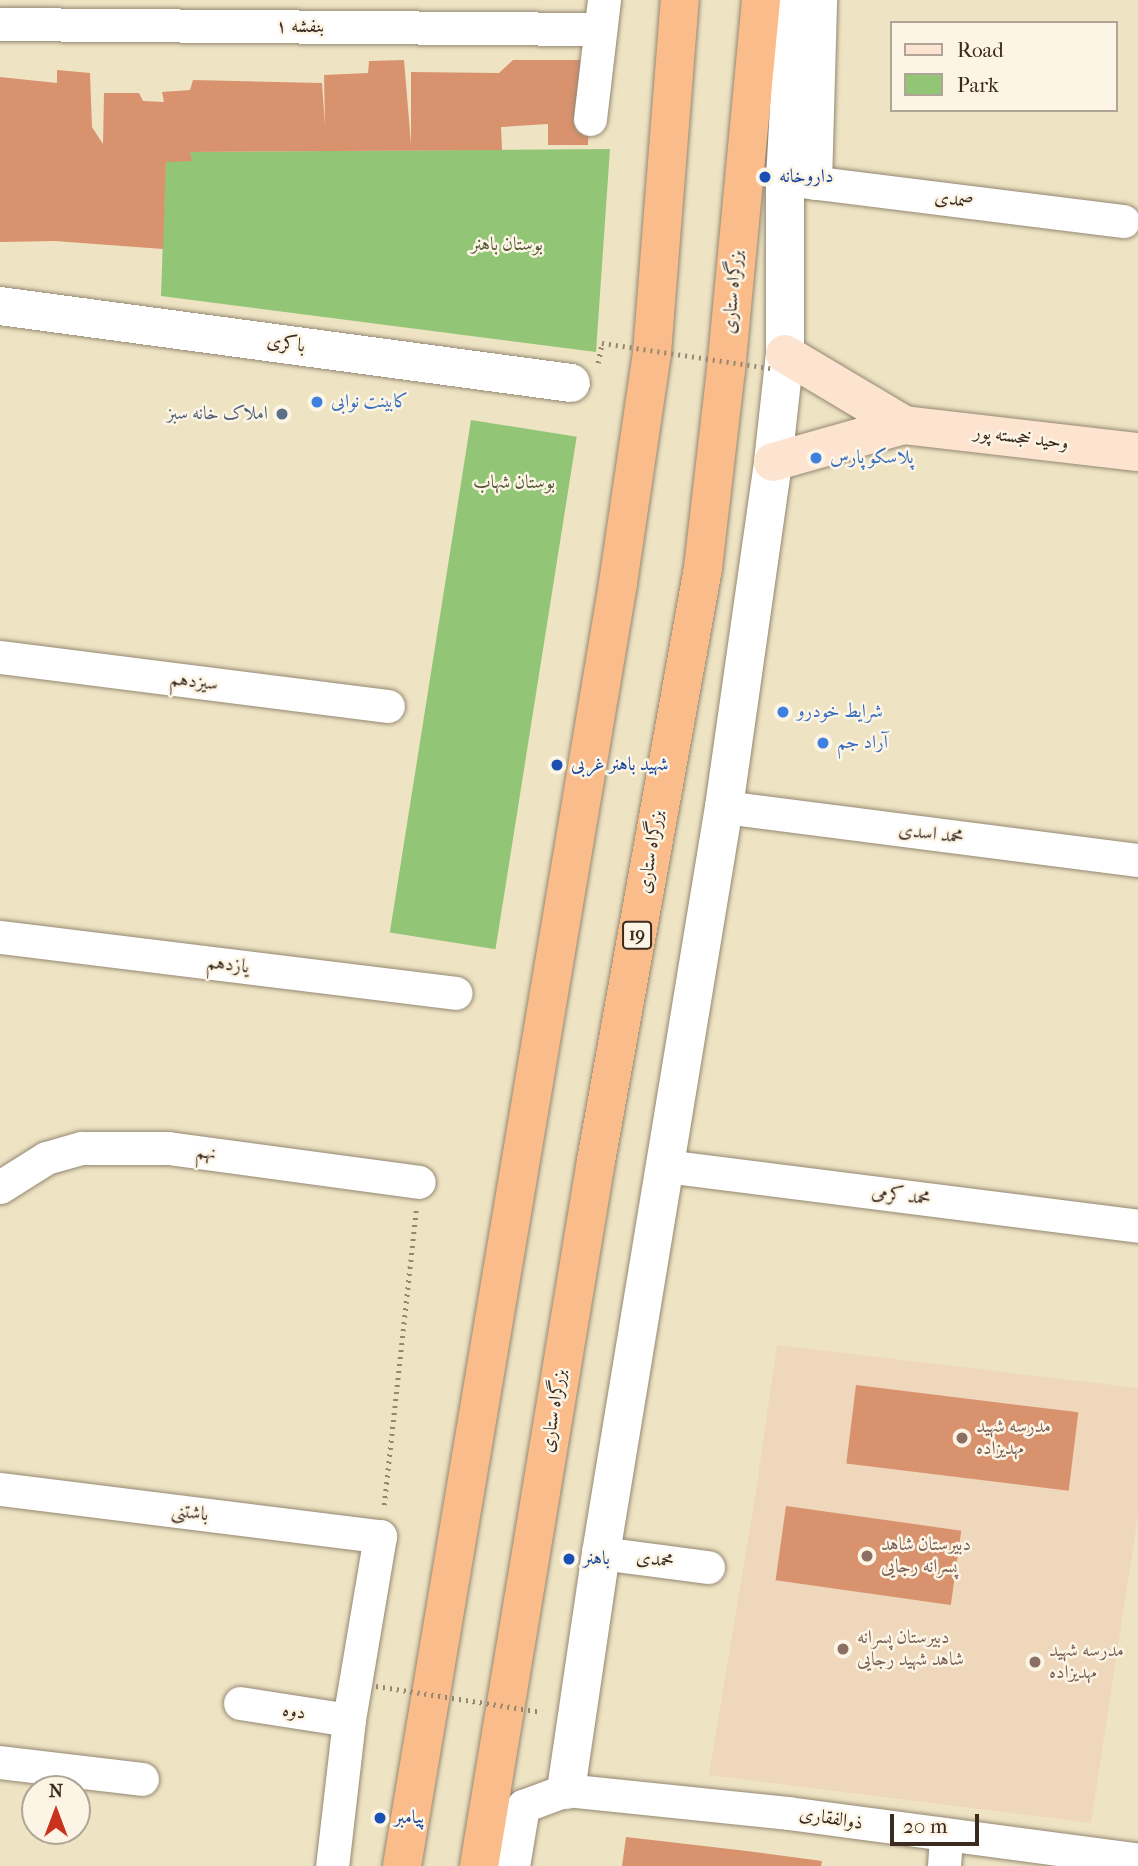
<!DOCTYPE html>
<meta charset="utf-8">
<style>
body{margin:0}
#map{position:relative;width:1138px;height:1866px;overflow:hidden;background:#eee4c4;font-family:"IM FELL French Canon",Amiri,serif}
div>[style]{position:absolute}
.built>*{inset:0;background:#eed7bb}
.green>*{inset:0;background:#93c576;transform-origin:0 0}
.building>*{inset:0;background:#d9926e;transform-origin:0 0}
.path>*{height:4.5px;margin-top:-2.25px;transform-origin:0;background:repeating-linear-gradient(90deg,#948771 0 2px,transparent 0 7px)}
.roads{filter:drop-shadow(0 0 2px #948771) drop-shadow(0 0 2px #948771)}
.minor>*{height:33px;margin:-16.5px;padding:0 16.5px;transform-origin:16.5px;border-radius:16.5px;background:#fff}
.tertiary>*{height:38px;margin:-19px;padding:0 19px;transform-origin:19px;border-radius:19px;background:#fff}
.secondary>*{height:38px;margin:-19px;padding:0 19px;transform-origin:19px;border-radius:19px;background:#fde4d1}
.trunk>*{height:38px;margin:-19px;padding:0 19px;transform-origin:19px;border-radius:19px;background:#fabc8b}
.path-bridge>*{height:4.5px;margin-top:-2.25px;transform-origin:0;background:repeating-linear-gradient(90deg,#948771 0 2px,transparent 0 7px)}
.dots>*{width:19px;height:19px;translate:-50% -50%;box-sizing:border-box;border:4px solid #fcf5e5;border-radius:50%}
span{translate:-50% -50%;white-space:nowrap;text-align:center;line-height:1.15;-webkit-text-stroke:5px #fcf5e5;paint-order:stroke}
.shield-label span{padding:2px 5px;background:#fcf5e5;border:2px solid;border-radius:5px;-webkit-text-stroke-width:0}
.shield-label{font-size:18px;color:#3b2a1e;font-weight:700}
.street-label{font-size:19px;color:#3b2a1e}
.transit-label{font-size:19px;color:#164399}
.left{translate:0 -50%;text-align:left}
.park-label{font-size:19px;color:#555838}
.shop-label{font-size:19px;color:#366cbe}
.service-label{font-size:19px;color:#4e5e75}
.right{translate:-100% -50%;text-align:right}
.education-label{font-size:19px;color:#785e54}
.legend{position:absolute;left:890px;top:21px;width:228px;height:91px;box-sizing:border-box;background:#fcf5e5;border:2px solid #afa495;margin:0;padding:9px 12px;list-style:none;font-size:21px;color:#3b2a1e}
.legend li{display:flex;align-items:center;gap:14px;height:35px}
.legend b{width:35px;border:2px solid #afa495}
.north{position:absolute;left:21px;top:1775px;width:70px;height:70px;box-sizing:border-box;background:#fcf5e5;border:2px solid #afa495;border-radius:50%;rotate:0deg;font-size:19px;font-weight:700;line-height:28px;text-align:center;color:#3b2a1e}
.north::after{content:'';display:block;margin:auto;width:24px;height:32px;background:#c8321e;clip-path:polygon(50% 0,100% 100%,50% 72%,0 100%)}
.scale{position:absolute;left:890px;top:1814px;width:89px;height:32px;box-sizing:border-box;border:4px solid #3b2a1e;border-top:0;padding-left:9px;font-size:21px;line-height:24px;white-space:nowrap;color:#3b2a1e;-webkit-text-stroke:5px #fcf5e5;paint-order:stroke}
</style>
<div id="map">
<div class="built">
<div style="clip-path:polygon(777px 1345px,1138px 1388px,1138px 1515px,1091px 1823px,709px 1775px,756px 1491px)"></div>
</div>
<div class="green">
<div style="clip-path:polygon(610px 149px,596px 352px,161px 296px,166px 152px)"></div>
<div style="left:471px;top:420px;width:107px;height:519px;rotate:9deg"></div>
</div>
<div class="building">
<div style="clip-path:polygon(404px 60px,411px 144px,411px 72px,499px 73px,513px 60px,592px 60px,588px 145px,548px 145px,548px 124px,501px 127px,502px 150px,190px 152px,192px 161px,166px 162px,163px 249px,55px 241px,0 242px,0 77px,57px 83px,57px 70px,90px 73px,92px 127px,103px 144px,104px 93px,139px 93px,143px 101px,164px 102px,162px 92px,190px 90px,193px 80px,322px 83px,325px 126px,324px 75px,368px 73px,369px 61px)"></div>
<div style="left:856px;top:1385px;width:224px;height:79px;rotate:7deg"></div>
<div style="left:786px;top:1506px;width:177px;height:75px;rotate:8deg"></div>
<div style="clip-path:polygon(626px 1837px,747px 1851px,822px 1861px,821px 1866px,622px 1866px)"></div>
</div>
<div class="path">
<div style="left:598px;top:363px;width:20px;rotate:-79deg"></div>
<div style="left:384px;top:1505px;width:296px;rotate:-83.8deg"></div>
</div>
<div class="roads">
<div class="minor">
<div style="left:0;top:24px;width:600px;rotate:0.48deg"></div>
<div style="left:590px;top:119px;width:120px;rotate:-83.3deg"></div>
<div style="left:785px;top:179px;width:341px;rotate:7.1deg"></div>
<div style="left:815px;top:183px;width:183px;rotate:-88.4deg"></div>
<div style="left:0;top:657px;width:391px;rotate:7.2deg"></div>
<div style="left:724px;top:807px;width:417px;rotate:7.3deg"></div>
<div style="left:0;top:937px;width:459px;rotate:7deg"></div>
<div style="left:665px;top:1166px;width:477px;rotate:7.2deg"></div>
<div style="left:0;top:1187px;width:54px;rotate:-32.2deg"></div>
<div style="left:46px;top:1158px;width:37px;rotate:-16deg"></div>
<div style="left:82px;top:1148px;width:86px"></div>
<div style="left:168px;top:1148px;width:253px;rotate:7.7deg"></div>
<div style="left:0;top:1489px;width:383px;rotate:7.1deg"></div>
<div style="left:380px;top:1536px;width:187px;rotate:99.6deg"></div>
<div style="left:349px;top:1720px;width:147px;rotate:96.6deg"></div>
<div style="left:601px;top:1553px;width:108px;rotate:7.5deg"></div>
<div style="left:240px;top:1703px;width:110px;rotate:8.9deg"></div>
<div style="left:0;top:1762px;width:143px;rotate:6.8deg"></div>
<div style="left:513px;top:1866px;width:61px;rotate:-80.5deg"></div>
<div style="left:523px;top:1806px;width:46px;rotate:-20.4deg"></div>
<div style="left:566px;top:1790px;width:223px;rotate:5.9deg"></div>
<div style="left:788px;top:1813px;width:353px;rotate:7.6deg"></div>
<div style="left:944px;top:1866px;width:29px;rotate:-86deg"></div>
</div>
<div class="tertiary">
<div style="left:0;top:306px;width:576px;rotate:7.68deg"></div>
<div style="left:566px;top:1790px;width:240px;rotate:-81.6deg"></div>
<div style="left:601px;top:1553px;width:756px;rotate:-80.64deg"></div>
<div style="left:724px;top:807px;width:348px;rotate:-81.9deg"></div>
<div style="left:773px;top:462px;width:109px;rotate:-83.7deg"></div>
<div style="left:785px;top:354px;width:175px;rotate:-90deg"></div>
<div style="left:785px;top:179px;width:162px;rotate:-86.8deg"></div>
<div style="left:794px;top:17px;width:17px;rotate:-103deg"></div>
</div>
<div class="secondary">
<div style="left:785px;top:354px;width:139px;rotate:30.8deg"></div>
<div style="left:773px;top:462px;width:136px;rotate:-15.8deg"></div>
<div style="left:904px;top:425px;width:236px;rotate:6.6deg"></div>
</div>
<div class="trunk">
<div style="left:402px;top:1866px;width:1301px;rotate:-80.44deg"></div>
<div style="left:618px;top:583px;width:232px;rotate:-81.6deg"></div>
<div style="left:652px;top:353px;width:354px;rotate:-85.5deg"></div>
<div style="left:479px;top:1866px;width:715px;rotate:-80.58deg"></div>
<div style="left:596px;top:1161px;width:603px;rotate:-79.77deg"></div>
<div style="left:703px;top:568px;width:199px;rotate:-83.4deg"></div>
<div style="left:726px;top:370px;width:372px;rotate:-84.6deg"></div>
</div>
</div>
<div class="path-bridge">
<div style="left:602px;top:343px;width:175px;rotate:8.5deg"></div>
<div style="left:376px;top:1686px;width:168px;rotate:8.9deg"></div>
</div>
<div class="dots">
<div style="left:765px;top:177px;background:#1a4fb4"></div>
<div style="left:317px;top:402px;background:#3f7fe0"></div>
<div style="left:282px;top:414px;background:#5c6f8a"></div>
<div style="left:816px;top:458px;background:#3f7fe0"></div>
<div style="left:783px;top:712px;background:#3f7fe0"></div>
<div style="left:823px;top:743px;background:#3f7fe0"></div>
<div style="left:557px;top:765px;background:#1a4fb4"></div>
<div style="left:962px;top:1438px;background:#8d6e63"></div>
<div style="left:867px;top:1556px;background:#8d6e63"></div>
<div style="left:569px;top:1559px;background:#1a4fb4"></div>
<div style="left:843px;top:1649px;background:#8d6e63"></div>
<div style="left:1035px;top:1662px;background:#8d6e63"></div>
<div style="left:380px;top:1818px;background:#1a4fb4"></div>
</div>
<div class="shield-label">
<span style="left:637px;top:935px">19</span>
</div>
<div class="street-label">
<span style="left:300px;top:27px">بنفشه ۱</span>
<span style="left:954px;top:200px;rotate:7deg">صمدی</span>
<span style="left:733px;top:292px;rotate:-85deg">بزرگراه ستاری</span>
<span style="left:286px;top:344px;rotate:8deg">باکری</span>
<span style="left:1021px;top:438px;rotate:7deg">وحید خجسته پور</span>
<span style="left:194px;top:682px;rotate:7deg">سیزدهم</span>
<span style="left:931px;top:834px;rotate:7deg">محمد اسدی</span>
<span style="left:651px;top:852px;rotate:-81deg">بزرگراه ستاری</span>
<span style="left:228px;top:965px;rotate:7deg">یازدهم</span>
<span style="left:206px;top:1153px;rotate:8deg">نهم</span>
<span style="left:901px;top:1196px;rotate:7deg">محمد کرمی</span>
<span style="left:554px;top:1411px;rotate:-81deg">بزرگراه ستاری</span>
<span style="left:190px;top:1513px;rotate:7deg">باشتنی</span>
<span style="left:655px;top:1560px;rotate:7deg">محمدی</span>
<span style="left:294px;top:1712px;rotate:9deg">دوه</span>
<span style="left:831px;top:1819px;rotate:9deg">ذوالفقاری</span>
</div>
<div class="transit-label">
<span class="left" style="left:779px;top:177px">داروخانه</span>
<span class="left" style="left:571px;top:765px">شهید باهنر غربی</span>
<span class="left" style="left:583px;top:1559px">باهنر</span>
<span class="left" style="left:394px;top:1818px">پیامبر</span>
</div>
<div class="park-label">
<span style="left:507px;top:245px">بوستان باهنر</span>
<span style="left:514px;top:483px">بوستان شهاب</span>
</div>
<div class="shop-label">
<span class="left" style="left:331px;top:402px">کابینت نوابی</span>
<span class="left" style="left:830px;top:458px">پلاسکو پارس</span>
<span class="left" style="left:797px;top:712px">شرایط خودرو</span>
<span class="left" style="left:837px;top:743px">آراد جم</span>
</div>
<div class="service-label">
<span class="right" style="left:268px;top:414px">املاک خانه سبز</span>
</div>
<div class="education-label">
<span class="left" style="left:976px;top:1438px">مدرسه شهید<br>مهدیزاده</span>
<span class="left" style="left:881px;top:1556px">دبیرستان شاهد<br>پسرانه رجایی</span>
<span class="left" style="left:857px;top:1649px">دبیرستان پسرانه<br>شاهد شهید رجایی</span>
<span class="left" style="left:1049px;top:1662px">مدرسه شهيد<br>مهديزاده</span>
</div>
<ul class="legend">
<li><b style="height:9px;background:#fde4d1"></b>Road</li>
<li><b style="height:19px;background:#93c576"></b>Park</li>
</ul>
<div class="north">N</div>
<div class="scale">20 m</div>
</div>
